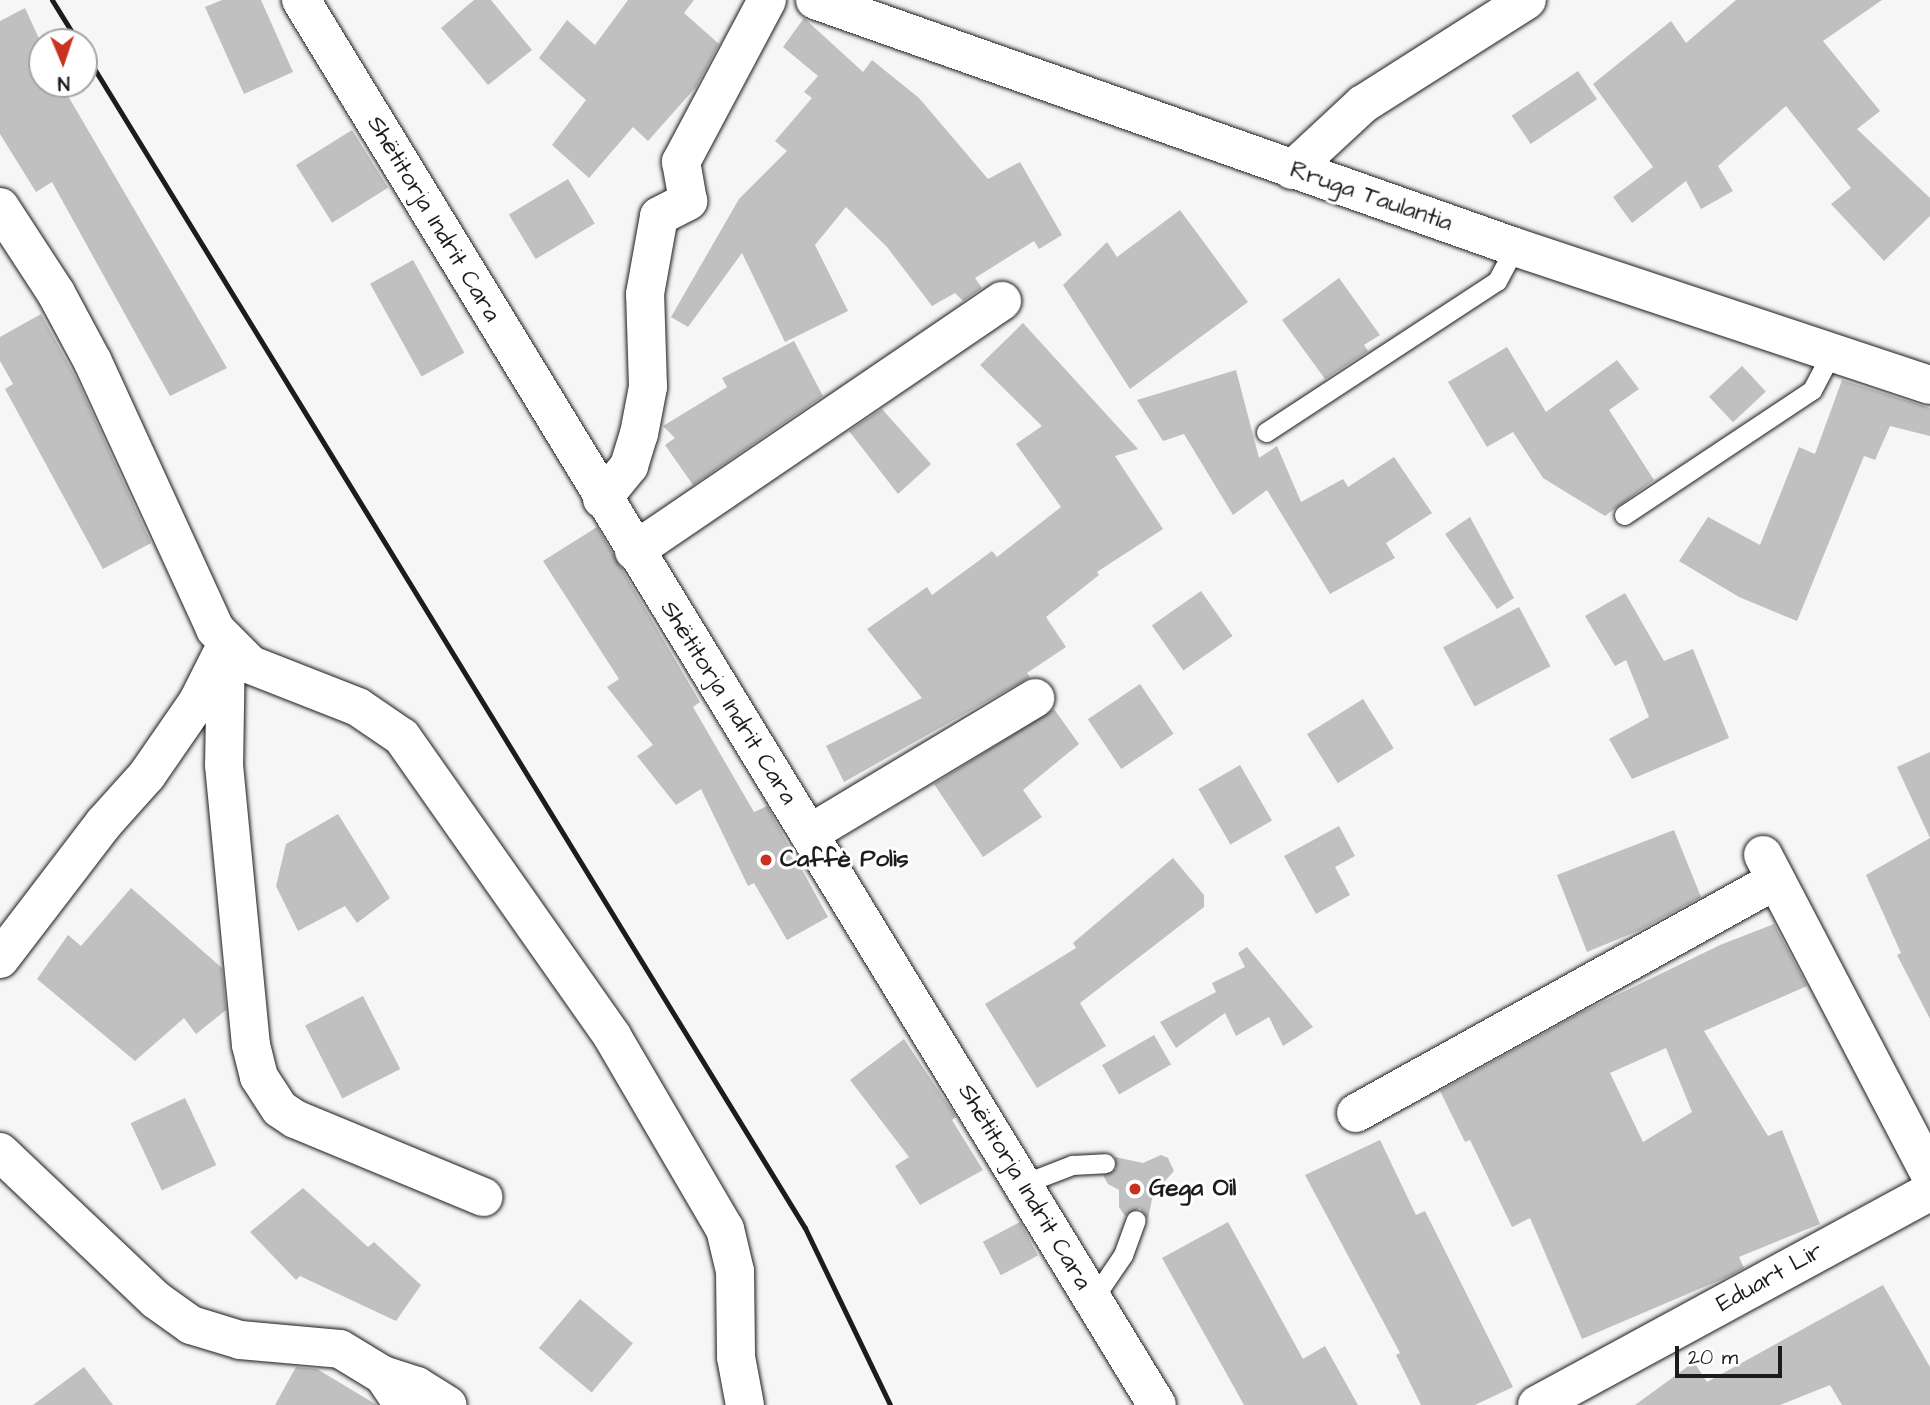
<!DOCTYPE html>
<meta charset="utf-8">
<style>
body{margin:0}
#map{position:relative;width:1930px;height:1405px;overflow:hidden;background:#f6f6f6;font-family:"Architects Daughter",sans-serif}
div>[style]{position:absolute}
.building>*{inset:0;background:#c0c0c0;transform-origin:0 0}
.roads{filter:drop-shadow(0 0 2px #1c1c1c) drop-shadow(0 0 2px #1c1c1c)}
.lane>*{height:19px;margin:-9.5px;padding:0 9.5px;transform-origin:9.5px;border-radius:9.5px;background:#fff}
.street>*{height:38px;margin:-19px;padding:0 19px;transform-origin:19px;border-radius:19px;background:#fff}
.secondary>*{height:38px;margin:-19px;padding:0 19px;transform-origin:19px;border-radius:19px;background:#fff}
.rail>*{height:5px;margin:-2.5px;padding:0 2.5px;transform-origin:2.5px;border-radius:2.5px;background:#1c1c1c}
.dots>*{width:19px;height:19px;translate:-50% -50%;box-sizing:border-box;border:4px solid #fff;border-radius:50%}
span{translate:-50% -50%;white-space:nowrap;text-align:center;line-height:1.15;-webkit-text-stroke:6px #fff;paint-order:stroke}
.street-label{font-size:24px;color:#1c1c1c}
.poi-label{font-size:24px;color:#1c1c1c;font-weight:700}
.left{translate:0 -50%;text-align:left}
.north{position:absolute;left:28px;top:28px;width:70px;height:70px;box-sizing:border-box;background:#fff;border:2px solid #a4a4a4;border-radius:50%;rotate:178deg;font-size:19px;font-weight:700;line-height:28px;text-align:center;color:#1c1c1c}
.north::after{content:'';display:block;margin:auto;width:24px;height:32px;background:#c8321e;clip-path:polygon(50% 0,100% 100%,50% 72%,0 100%)}
.scale{position:absolute;left:1675px;top:1346px;width:107px;height:32px;box-sizing:border-box;border:4px solid #1c1c1c;border-top:0;padding-left:9px;font-size:21px;line-height:24px;white-space:nowrap;color:#1c1c1c;-webkit-text-stroke:5px #fff;paint-order:stroke}
</style>
<div id="map">
<div class="building">
<div style="clip-path:polygon(222px 0,261px 0,293px 72px,244px 94px,205px 7px)"></div>
<div style="clip-path:polygon(474px 0,491px 0,532px 50px,488px 85px,441px 28px)"></div>
<div style="clip-path:polygon(628px 0,694px 0,684px 13px,719px 44px,696px 87px,648px 141px,633px 127px,589px 178px,552px 145px,586px 100px,539px 58px,567px 20px,595px 45px)"></div>
<div style="clip-path:polygon(1736px 0,1882px 0,1823px 41px,1880px 111px,1857px 129px,1930px 198px,1930px 216px,1884px 261px,1831px 204px,1851px 188px,1786px 106px,1718px 166px,1733px 191px,1701px 209px,1686px 181px,1632px 223px,1613px 197px,1653px 167px,1593px 84px,1671px 21px,1686px 43px)"></div>
<div style="clip-path:polygon(25px 8px,42px 45px,42px 84px,61px 84px,227px 368px,170px 396px,52px 182px,36px 192px,0 134px,0 21px)"></div>
<div style="clip-path:polygon(804px 18px,863px 72px,872px 60px,919px 98px,988px 179px,1020px 162px,1062px 235px,1039px 249px,1034px 241px,975px 278px,982px 288px,963px 301px,955px 293px,932px 306px,887px 247px,846px 207px,815px 245px,848px 311px,785px 342px,742px 253px,688px 327px,671px 317px,739px 199px,787px 151px,775px 141px,812px 98px,804px 92px,818px 76px,783px 47px)"></div>
<div style="left:1578px;top:71px;width:34px;height:80px;rotate:56deg"></div>
<div style="left:352px;top:130px;width:68px;height:66px;rotate:58deg"></div>
<div style="left:568px;top:179px;width:52px;height:69px;rotate:59deg"></div>
<div style="clip-path:polygon(1180px 210px,1248px 302px,1130px 389px,1063px 285px,1107px 242px,1117px 257px)"></div>
<div style="left:413px;top:260px;width:106px;height:49px;rotate:61deg"></div>
<div style="clip-path:polygon(1339px 278px,1380px 335px,1364px 345px,1368px 351px,1325px 379px,1282px 320px)"></div>
<div style="clip-path:polygon(41px 314px,78px 382px,151px 543px,103px 569px,5px 389px,13px 384px,0 361px,0 337px)"></div>
<div style="clip-path:polygon(1023px 323px,1138px 449px,1115px 456px,1163px 529px,1097px 572px,1099px 575px,1046px 617px,1066px 647px,1027px 673px,1030px 677px,844px 782px,826px 746px,922px 698px,867px 629px,927px 587px,932px 595px,992px 551px,997px 557px,1061px 507px,1016px 444px,1042px 426px,980px 365px)"></div>
<div style="clip-path:polygon(794px 341px,823px 396px,693px 485px,665px 445px,675px 438px,663px 426px,727px 387px,722px 378px)"></div>
<div style="clip-path:polygon(1507px 347px,1546px 412px,1617px 360px,1639px 389px,1609px 410px,1654px 480px,1605px 516px,1543px 478px,1513px 432px,1487px 447px,1448px 382px)"></div>
<div style="left:1742px;top:366px;width:35px;height:45px;rotate:47deg"></div>
<div style="clip-path:polygon(1236px 370px,1259px 458px,1277px 446px,1301px 502px,1343px 479px,1348px 487px,1394px 457px,1432px 513px,1386px 543px,1395px 558px,1330px 594px,1267px 490px,1233px 515px,1184px 434px,1163px 441px,1137px 400px)"></div>
<div style="clip-path:polygon(1842px 380px,1930px 408px,1930px 436px,1890px 426px,1875px 460px,1864px 456px,1797px 621px,1739px 597px,1679px 561px,1708px 517px,1760px 545px,1799px 447px,1815px 454px)"></div>
<div style="clip-path:polygon(882px 409px,931px 464px,898px 494px,849px 431px)"></div>
<div style="clip-path:polygon(1470px 517px,1514px 598px,1497px 609px,1445px 534px)"></div>
<div style="clip-path:polygon(597px 527px,700px 702px,693px 707px,754px 812px,767px 806px,828px 917px,787px 940px,754px 883px,748px 886px,701px 789px,676px 805px,637px 756px,653px 745px,607px 687px,619px 679px,543px 561px)"></div>
<div style="left:1201px;top:591px;width:55px;height:60px;rotate:55deg"></div>
<div style="clip-path:polygon(1625px 593px,1664px 661px,1693px 649px,1729px 738px,1632px 779px,1609px 739px,1649px 717px,1626px 660px,1615px 666px,1585px 616px)"></div>
<div style="left:1519px;top:607px;width:67px;height:86px;rotate:62deg"></div>
<div style="left:1140px;top:684px;width:60px;height:63px;rotate:56deg"></div>
<div style="left:1363px;top:699px;width:58px;height:66px;rotate:58deg"></div>
<div style="clip-path:polygon(1054px 709px,1079px 744px,1023px 790px,1042px 817px,983px 857px,934px 784px)"></div>
<div style="clip-path:polygon(1930px 752px,1930px 838px,1897px 767px)"></div>
<div style="left:1240px;top:765px;width:64px;height:48px;rotate:60deg"></div>
<div style="clip-path:polygon(338px 814px,390px 898px,357px 923px,345px 906px,298px 931px,276px 886px,286px 844px)"></div>
<div style="clip-path:polygon(1339px 826px,1355px 856px,1335px 867px,1350px 895px,1316px 914px,1284px 856px)"></div>
<div style="clip-path:polygon(1674px 830px,1701px 897px,1638px 931px,1587px 952px,1557px 875px)"></div>
<div style="clip-path:polygon(1930px 838px,1930px 1019px,1897px 955px,1901px 953px,1866px 875px)"></div>
<div style="clip-path:polygon(1173px 858px,1204px 895px,1204px 907px,1080px 1003px,1106px 1046px,1037px 1088px,985px 1004px,1076px 948px,1073px 943px)"></div>
<div style="clip-path:polygon(131px 888px,222px 968px,226px 1010px,196px 1034px,184px 1018px,135px 1061px,37px 979px,68px 935px,81px 946px)"></div>
<div style="clip-path:polygon(evenodd,1774px 924px,1807px 986px,1704px 1031px,1768px 1136px,1782px 1130px,1820px 1224px,1739px 1257px,1744px 1268px,1725px 1278px,1582px 1339px,1530px 1218px,1512px 1227px,1470px 1140px,1465px 1142px,1440px 1091px,1582px 1012px,1720px 945px,1774px 924px,1666px 1048px,1692px 1112px,1643px 1142px,1610px 1073px,1666px 1048px)"></div>
<div style="clip-path:polygon(1247px 947px,1313px 1027px,1283px 1046px,1269px 1017px,1236px 1036px,1225px 1013px,1176px 1048px,1160px 1022px,1216px 992px,1212px 983px,1245px 967px,1238px 953px)"></div>
<div style="left:363px;top:996px;width:82px;height:65px;rotate:63deg"></div>
<div style="left:1154px;top:1035px;width:34px;height:60px;rotate:60deg"></div>
<div style="clip-path:polygon(904px 1039px,956px 1117px,952px 1120px,983px 1170px,920px 1205px,895px 1166px,909px 1157px,850px 1080px)"></div>
<div style="left:185px;top:1098px;width:74px;height:60px;rotate:65deg"></div>
<div style="clip-path:polygon(1380px 1140px,1416px 1215px,1425px 1211px,1513px 1387px,1475px 1405px,1421px 1405px,1396px 1355px,1400px 1353px,1305px 1175px)"></div>
<div style="clip-path:polygon(1161px 1155px,1168px 1158px,1174px 1171px,1153px 1194px,1148px 1219px,1140px 1208px,1125px 1216px,1119px 1207px,1119px 1190px,1108px 1184px,1103px 1175px,1116px 1169px,1115px 1157px,1143px 1163px)"></div>
<div style="clip-path:polygon(303px 1188px,368px 1247px,374px 1242px,421px 1285px,396px 1321px,300px 1276px,296px 1280px,250px 1232px)"></div>
<div style="left:1020px;top:1222px;width:38px;height:42px;rotate:62deg"></div>
<div style="clip-path:polygon(1228px 1222px,1303px 1359px,1325px 1346px,1358px 1405px,1244px 1405px,1162px 1258px)"></div>
<div style="clip-path:polygon(1883px 1285px,1930px 1367px,1930px 1405px,1842px 1405px,1830px 1385px,1780px 1405px,1635px 1405px,1694px 1362px,1707px 1382px)"></div>
<div style="left:580px;top:1299px;width:69px;height:64px;rotate:40deg"></div>
<div style="clip-path:polygon(84px 1367px,113px 1405px,33px 1405px)"></div>
<div style="clip-path:polygon(296px 1367px,317px 1369px,377px 1405px,275px 1405px)"></div>
</div>
<div class="roads">
<div class="lane">
<div style="left:1266px;top:432px;width:276px;rotate:-33.2deg"></div>
<div style="left:1497px;top:281px;width:38px;rotate:-62deg"></div>
<div style="left:1624px;top:515px;width:226px;rotate:-33.6deg"></div>
<div style="left:1812px;top:390px;width:43px;rotate:-62.2deg"></div>
<div style="left:1023px;top:1184px;width:53px;rotate:-21.2deg"></div>
<div style="left:1072px;top:1165px;width:33px;rotate:-3deg"></div>
<div style="left:1093px;top:1299px;width:53px;rotate:-55.7deg"></div>
<div style="left:1123px;top:1255px;width:37px;rotate:-70deg"></div>
</div>
<div class="street">
<div style="left:1292px;top:170px;width:97px;rotate:-42.9deg"></div>
<div style="left:1363px;top:104px;width:194px;rotate:-32.4deg"></div>
<div style="left:0;top:207px;width:103px;rotate:56.9deg"></div>
<div style="left:56px;top:293px;width:78px;rotate:61.8deg"></div>
<div style="left:93px;top:362px;width:294px;rotate:65.4deg"></div>
<div style="left:215px;top:629px;width:51px;rotate:45deg"></div>
<div style="left:251px;top:665px;width:115px;rotate:21.4deg"></div>
<div style="left:358px;top:707px;width:53px;rotate:34.3deg"></div>
<div style="left:402px;top:737px;width:365px;rotate:54.9deg"></div>
<div style="left:612px;top:1036px;width:224px;rotate:59.7deg"></div>
<div style="left:725px;top:1229px;width:43px;rotate:76.6deg"></div>
<div style="left:735px;top:1271px;width:86px;rotate:89.3deg"></div>
<div style="left:736px;top:1357px;width:49px;rotate:79.4deg"></div>
<div style="left:602px;top:499px;width:43px;rotate:-50.7deg"></div>
<div style="left:629px;top:466px;width:34px;rotate:-73deg"></div>
<div style="left:639px;top:434px;width:48px;rotate:-79.2deg"></div>
<div style="left:648px;top:387px;width:93px;rotate:-91.8deg"></div>
<div style="left:645px;top:294px;width:79px;rotate:-79.8deg"></div>
<div style="left:659px;top:216px;width:33px;rotate:-27deg"></div>
<div style="left:688px;top:201px;width:40px;rotate:-100deg"></div>
<div style="left:681px;top:162px;width:183px;rotate:-62deg"></div>
<div style="left:634px;top:551px;width:445px;rotate:-34.2deg"></div>
<div style="left:226px;top:643px;width:122px;rotate:90.9deg"></div>
<div style="left:224px;top:765px;width:281px;rotate:84.5deg"></div>
<div style="left:251px;top:1045px;width:33px;rotate:76deg"></div>
<div style="left:259px;top:1077px;width:38px;rotate:57deg"></div>
<div style="left:280px;top:1109px;width:18px;rotate:34deg"></div>
<div style="left:295px;top:1119px;width:204px;rotate:22.5deg"></div>
<div style="left:809px;top:834px;width:264px;rotate:-31deg"></div>
<div style="left:1763px;top:855px;width:360px;rotate:62.4deg"></div>
<div style="left:0;top:959px;width:171px;rotate:-52.6deg"></div>
<div style="left:104px;top:823px;width:64px;rotate:-48.1deg"></div>
<div style="left:147px;top:775px;width:90px;rotate:-55.4deg"></div>
<div style="left:198px;top:701px;width:51px;rotate:-63.4deg"></div>
<div style="left:1356px;top:1113px;width:480px;rotate:-29deg"></div>
<div style="left:0;top:1152px;width:215px;rotate:43.5deg"></div>
<div style="left:156px;top:1300px;width:43px;rotate:35.5deg"></div>
<div style="left:191px;top:1325px;width:51px;rotate:17deg"></div>
<div style="left:240px;top:1340px;width:100px;rotate:5.1deg"></div>
<div style="left:340px;top:1349px;width:50px;rotate:31.2deg"></div>
<div style="left:383px;top:1375px;width:36px;rotate:56deg"></div>
<div style="left:383px;top:1375px;width:36px;rotate:18deg"></div>
<div style="left:417px;top:1386px;width:36px;rotate:32deg"></div>
<div style="left:1537px;top:1405px;width:447px;rotate:-28.5deg"></div>
</div>
<div class="secondary">
<div style="left:301px;top:0;width:1645px;rotate:58.65deg"></div>
<div style="left:815px;top:0;width:742px;rotate:19.44deg"></div>
<div style="left:1515px;top:247px;width:437px;rotate:18.4deg"></div>
</div>
</div>
<div class="rail">
<div style="left:52px;top:0;width:49px;rotate:58.2deg"></div>
<div style="left:84px;top:52px;width:1379px;rotate:58.49deg"></div>
<div style="left:805px;top:1228px;width:196px;rotate:64.3deg"></div>
</div>
<div class="dots">
<div style="left:766px;top:860px;background:#c8321e"></div>
<div style="left:1135px;top:1189px;background:#c8321e"></div>
</div>
<div class="street-label">
<span style="left:1371px;top:197px;rotate:19deg">Rruga Taulantia</span>
<span style="left:433px;top:219px;rotate:59deg">Shëtitorja Indrit Cara</span>
<span style="left:728px;top:703px;rotate:58deg">Shëtitorja Indrit Cara</span>
<span style="left:1024px;top:1187px;rotate:59deg">Shëtitorja Indrit Cara</span>
<span style="left:1770px;top:1278px;rotate:-29deg">Eduart Lir</span>
</div>
<div class="poi-label">
<span class="left" style="left:780px;top:860px">Caffè Polis</span>
<span class="left" style="left:1149px;top:1189px">Gega Oil</span>
</div>
<div class="north">N</div>
<div class="scale">20 m</div>
</div>
